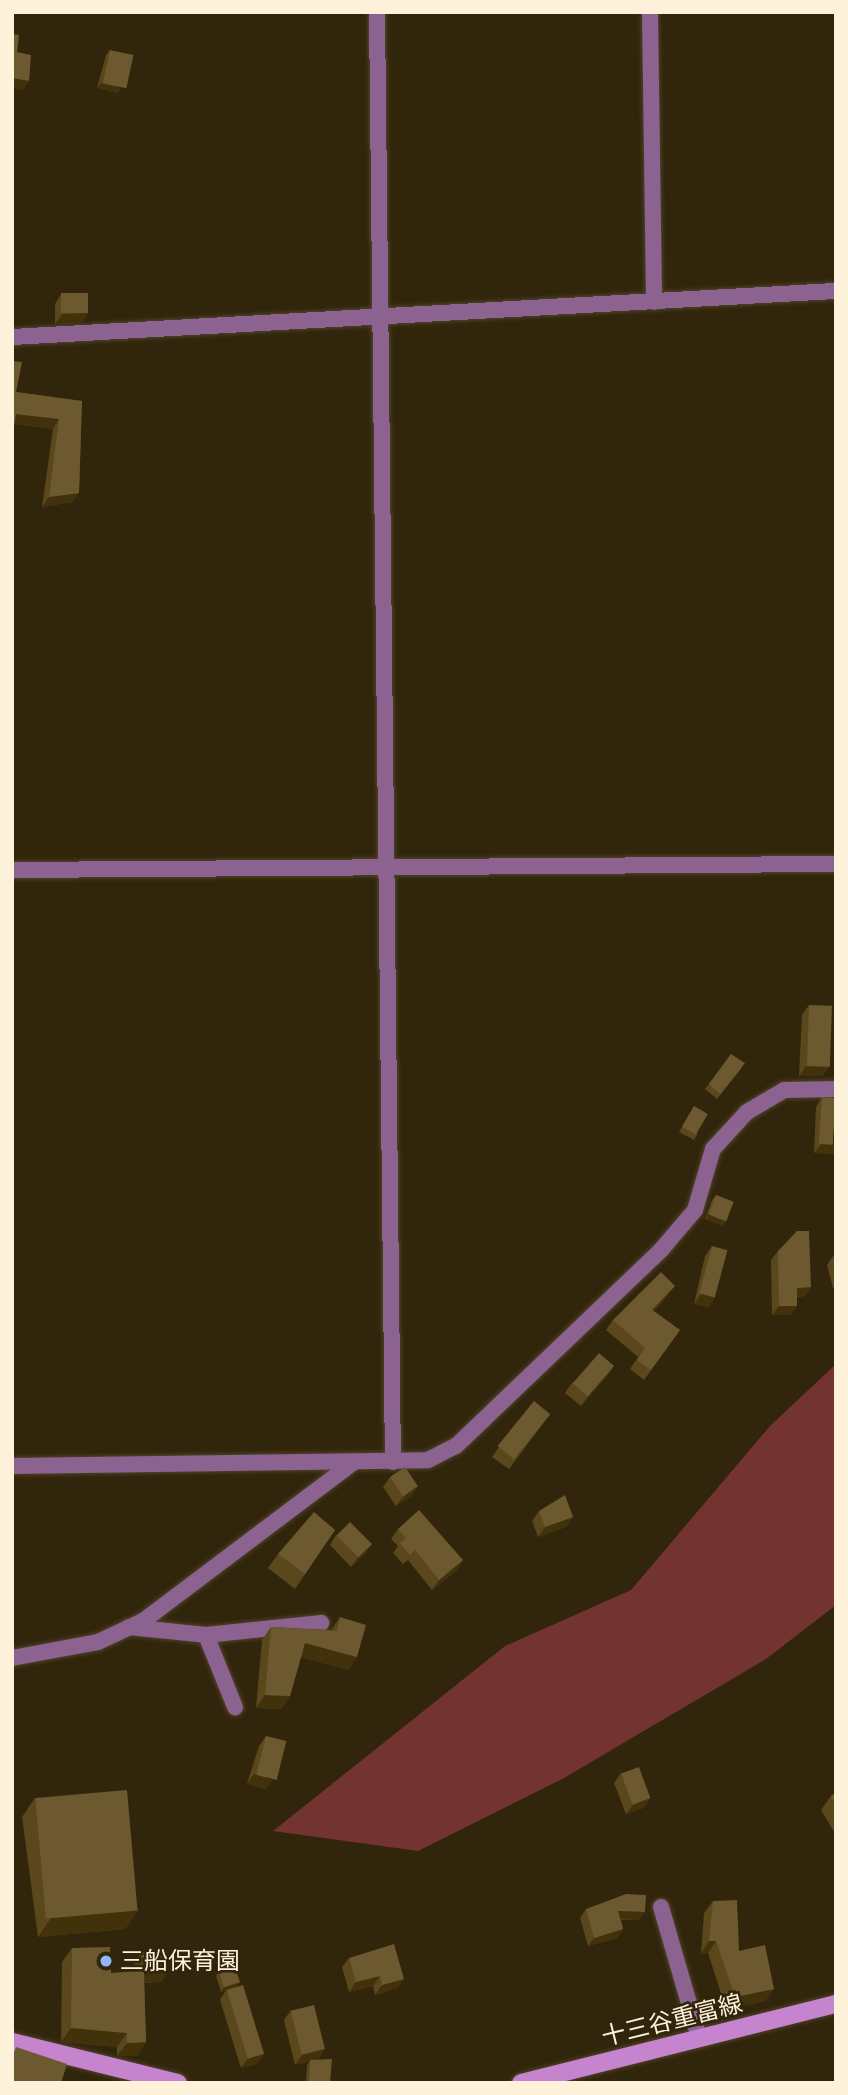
<!DOCTYPE html>
<meta charset="utf-8">
<style>
body{margin:0}
#map{position:relative;width:848px;height:2095px;overflow:hidden;background:#31250b;font-family:Poppins,"Noto Sans JP",sans-serif}
div>[style]{position:absolute}
.green>*{inset:0;background:#723331}
.roads{filter:drop-shadow(0 0 2px #4e4228) drop-shadow(0 0 2px #4e4228)}
.minor>*{height:16px;margin:-8px;padding:0 8px;transform-origin:8px;border-radius:8px;background:#8c6291}
.secondary>*{height:18px;margin:-9px;padding:0 9px;transform-origin:9px;border-radius:9px;background:#c683ce}
.wall>*{inset:0;background:#5a471b}
.shaded-wall>*{inset:0;background:#42320c;transform-origin:0 0}
.building>*{inset:0;background:#6c5930;transform-origin:0 0}
.dots>*{width:19px;height:19px;translate:-50% -50%;box-sizing:border-box;border:4px solid #31250b;border-radius:50%}
span{translate:-50% -50%;white-space:nowrap;text-align:center;line-height:1.15;-webkit-text-stroke:5px #31250b;paint-order:stroke}
.poi-label{font-size:24px;color:#fef2db}
.left{translate:0 -50%;text-align:left}
.street-label{font-size:24px;color:#fef2db}
.frame{position:absolute;inset:0;border:14px solid #fef2db;pointer-events:none}
</style>
<div id="map">
<div class="green">
<div style="clip-path:polygon(836px 1364px,836px 1605px,766px 1659px,564px 1778px,418px 1851px,273px 1831px,505px 1646px,631px 1590px,770px 1426px)"></div>
</div>
<div class="roads">
<div class="minor">
<div style="left:377px;top:12px;width:1450px;rotate:89.37deg"></div>
<div style="left:650px;top:12px;width:290px;rotate:89.2deg"></div>
<div style="left:12px;top:337px;width:825px;rotate:-3.2deg"></div>
<div style="left:12px;top:870px;width:824px;rotate:-0.42deg"></div>
<div style="left:12px;top:1466px;width:416px;rotate:-0.8deg"></div>
<div style="left:428px;top:1460px;width:31px;rotate:-27deg"></div>
<div style="left:456px;top:1446px;width:284px;rotate:-43.7deg"></div>
<div style="left:661px;top:1250px;width:52px;rotate:-49.6deg"></div>
<div style="left:695px;top:1210px;width:64px;rotate:-73.6deg"></div>
<div style="left:713px;top:1149px;width:50px;rotate:-47.4deg"></div>
<div style="left:747px;top:1112px;width:43px;rotate:-30.7deg"></div>
<div style="left:784px;top:1090px;width:52px;rotate:-1.1deg"></div>
<div style="left:129px;top:1627px;width:77px;rotate:5.9deg"></div>
<div style="left:206px;top:1635px;width:116px;rotate:-6deg"></div>
<div style="left:206px;top:1635px;width:78px;rotate:68.1deg"></div>
<div style="left:12px;top:1658px;width:87px;rotate:-10.5deg"></div>
<div style="left:98px;top:1642px;width:50px;rotate:-25deg"></div>
<div style="left:143px;top:1621px;width:263px;rotate:-37deg"></div>
<div style="left:661px;top:1907px;width:136px;rotate:73.8deg"></div>
</div>
<div class="secondary">
<div style="left:12px;top:2042px;width:171px;rotate:13.9deg"></div>
<div style="left:521px;top:2083px;width:325px;rotate:-14.1deg"></div>
</div>
</div>
<div class="wall">
<div style="clip-path:polygon(110px 50px,118px 93px,97px 88px,106px 55px)"></div>
<div style="clip-path:polygon(61px 294px,88px 313px,81px 323px,55px 324px,55px 304px)"></div>
<div style="clip-path:polygon(16px 392px,82px 401px,79px 493px,72px 502px,42px 507px,53px 429px,15px 424px)"></div>
<div style="clip-path:polygon(809px 1005px,829px 1067px,822px 1076px,799px 1076px,802px 1015px)"></div>
<div style="clip-path:polygon(731px 1054px,742px 1068px,717px 1099px,705px 1089px)"></div>
<div style="clip-path:polygon(822px 1097px,836px 1154px,814px 1153px,816px 1107px)"></div>
<div style="clip-path:polygon(694px 1106px,697px 1135px,694px 1140px,679px 1132px)"></div>
<div style="clip-path:polygon(716px 1195px,723px 1226px,705px 1219px,712px 1200px)"></div>
<div style="clip-path:polygon(712px 1246px,715px 1297px,709px 1307px,694px 1304px,705px 1256px)"></div>
<div style="clip-path:polygon(778px 1251px,811px 1287px,805px 1296px,797px 1297px,797px 1306px,791px 1315px,772px 1315px,771px 1260px)"></div>
<div style="clip-path:polygon(834px 1255px,836px 1255px,836px 1287px,833px 1288px,827px 1265px)"></div>
<div style="clip-path:polygon(668px 1295px,654px 1311px,680px 1330px,644px 1380px,630px 1369px,638px 1357px,606px 1330px,613px 1320px)"></div>
<div style="clip-path:polygon(614px 1366px,607px 1376px,581px 1406px,565px 1393px,572px 1383px)"></div>
<div style="clip-path:polygon(550px 1414px,509px 1469px,492px 1457px,499px 1447px)"></div>
<div style="clip-path:polygon(390px 1477px,418px 1486px,411px 1496px,396px 1506px,383px 1487px)"></div>
<div style="clip-path:polygon(539px 1511px,573px 1517px,566px 1527px,538px 1537px,532px 1521px)"></div>
<div style="clip-path:polygon(398px 1529px,463px 1560px,457px 1570px,432px 1590px,408px 1560px,403px 1564px,393px 1553px,398px 1546px,391px 1539px)"></div>
<div style="clip-path:polygon(335px 1530px,295px 1589px,268px 1568px,278px 1554px)"></div>
<div style="clip-path:polygon(336px 1535px,372px 1544px,365px 1554px,351px 1567px,330px 1545px)"></div>
<div style="clip-path:polygon(340px 1617px,357px 1657px,348px 1670px,301px 1657px,290px 1696px,281px 1709px,256px 1708px,262px 1640px,271px 1627px,331px 1630px)"></div>
<div style="clip-path:polygon(266px 1736px,266px 1789px,247px 1784px,259px 1746px)"></div>
<div style="clip-path:polygon(621px 1773px,650px 1798px,643px 1808px,626px 1814px,614px 1783px)"></div>
<div style="clip-path:polygon(836px 1793px,836px 1835px,821px 1810px,831px 1796px)"></div>
<div style="clip-path:polygon(35px 1798px,138px 1910px,125px 1929px,38px 1937px,22px 1817px)"></div>
<div style="clip-path:polygon(713px 1901px,739px 1951px,774px 1989px,765px 2001px,726px 2009px,708px 1953px,701px 1954px,704px 1913px)"></div>
<div style="clip-path:polygon(586px 1909px,639px 1920px,621px 1920px,623px 1929px,617px 1938px,588px 1946px,580px 1918px)"></div>
<div style="clip-path:polygon(72px 1948px,111px 1973px,135px 1971px,134px 1962px,141px 1952px,168px 1972px,161px 1982px,144px 1983px,146px 2042px,137px 2056px,117px 2056px,117px 2047px,61px 2042px,62px 1962px)"></div>
<div style="clip-path:polygon(349px 1958px,404px 1979px,397px 1988px,375px 1995px,373px 1986px,349px 1992px,342px 1967px)"></div>
<div style="clip-path:polygon(219px 1971px,240px 1982px,236px 1987px,264px 2054px,257px 2064px,241px 2068px,220px 2000px,226px 1990px,221px 1992px,216px 1976px)"></div>
<div style="clip-path:polygon(291px 2010px,325px 2049px,318px 2059px,314px 2060px,330px 2083px,306px 2083px,307px 2065px,310px 2061px,295px 2065px,284px 2020px)"></div>
</div>
<div class="shaded-wall">
<div style="clip-path:polygon(12px 78px,29px 81px,23px 90px,12px 88px)"></div>
<div style="clip-path:polygon(101px 83px,122px 88px,118px 93px,97px 88px)"></div>
<div style="clip-path:polygon(88px 313px,81px 323px,55px 324px,62px 314px)"></div>
<div style="clip-path:polygon(16px 414px,59px 419px,53px 429px,12px 424px)"></div>
<div style="clip-path:polygon(79px 493px,72px 502px,42px 507px,49px 497px)"></div>
<div style="clip-path:polygon(806px 1066px,829px 1067px,822px 1076px,799px 1076px)"></div>
<div style="clip-path:polygon(821px 1144px,836px 1144px,836px 1154px,814px 1153px)"></div>
<div style="left:708px;top:1214px;width:19px;height:6px;rotate:21deg"></div>
<div style="clip-path:polygon(675px 1286px,668px 1295px,645px 1320px,652px 1310px)"></div>
<div style="clip-path:polygon(811px 1287px,805px 1296px,791px 1297px,797px 1288px)"></div>
<div style="clip-path:polygon(701px 1294px,715px 1297px,709px 1307px,694px 1304px)"></div>
<div style="clip-path:polygon(779px 1306px,797px 1306px,791px 1315px,772px 1315px)"></div>
<div style="clip-path:polygon(614px 1366px,607px 1376px,581px 1406px,588px 1396px)"></div>
<div style="clip-path:polygon(418px 1486px,411px 1496px,396px 1506px,403px 1497px)"></div>
<div style="clip-path:polygon(573px 1517px,566px 1527px,538px 1537px,545px 1527px)"></div>
<div style="clip-path:polygon(372px 1544px,365px 1554px,351px 1567px,358px 1557px)"></div>
<div style="clip-path:polygon(463px 1560px,457px 1570px,432px 1590px,439px 1580px)"></div>
<div style="clip-path:polygon(305px 1643px,357px 1657px,348px 1670px,296px 1656px)"></div>
<div style="clip-path:polygon(265px 1695px,290px 1696px,281px 1709px,256px 1708px)"></div>
<div style="clip-path:polygon(254px 1774px,273px 1780px,266px 1789px,247px 1784px)"></div>
<div style="clip-path:polygon(650px 1798px,643px 1808px,626px 1814px,633px 1805px)"></div>
<div style="clip-path:polygon(138px 1910px,125px 1929px,38px 1937px,51px 1918px)"></div>
<div style="clip-path:polygon(618px 1911px,645px 1912px,639px 1920px,612px 1919px)"></div>
<div style="clip-path:polygon(623px 1929px,617px 1938px,588px 1946px,594px 1938px)"></div>
<div style="clip-path:polygon(709px 1941px,716px 1941px,708px 1953px,701px 1954px)"></div>
<div style="clip-path:polygon(168px 1972px,161px 1982px,135px 1983px,142px 1973px)"></div>
<div style="clip-path:polygon(380px 1976px,373px 1986px,349px 1992px,356px 1982px)"></div>
<div style="clip-path:polygon(404px 1979px,397px 1988px,375px 1995px,382px 1985px)"></div>
<div style="clip-path:polygon(240px 1982px,236px 1987px,221px 1992px,224px 1987px)"></div>
<div style="clip-path:polygon(774px 1989px,765px 2001px,726px 2009px,735px 1997px)"></div>
<div style="clip-path:polygon(71px 2028px,127px 2033px,117px 2047px,61px 2042px)"></div>
<div style="clip-path:polygon(146px 2042px,137px 2056px,117px 2056px,127px 2043px)"></div>
<div style="clip-path:polygon(325px 2049px,318px 2059px,295px 2065px,302px 2055px)"></div>
<div style="clip-path:polygon(264px 2054px,257px 2064px,241px 2068px,248px 2058px)"></div>
</div>
<div class="building">
<div style="clip-path:polygon(12px 34px,19px 35px,17px 52px,31px 55px,29px 81px,12px 78px)"></div>
<div style="left:110px;top:50px;width:24px;height:34px;rotate:12deg"></div>
<div style="left:88px;top:293px;width:20px;height:27px;rotate:90deg"></div>
<div style="clip-path:polygon(12px 361px,22px 362px,16px 392px,82px 401px,79px 493px,49px 497px,59px 419px,16px 414px,12px 439px)"></div>
<div style="left:809px;top:1005px;width:23px;height:61px;rotate:2deg"></div>
<div style="clip-path:polygon(731px 1054px,745px 1063px,720px 1094px,709px 1084px)"></div>
<div style="left:822px;top:1097px;width:14px;height:47px;rotate:4deg"></div>
<div style="left:694px;top:1106px;width:16px;height:24px;rotate:30deg"></div>
<div style="left:716px;top:1195px;width:19px;height:21px;rotate:21deg"></div>
<div style="clip-path:polygon(797px 1231px,809px 1231px,811px 1287px,797px 1288px,797px 1306px,779px 1306px,778px 1251px)"></div>
<div style="left:712px;top:1246px;width:16px;height:49px;rotate:15deg"></div>
<div style="clip-path:polygon(661px 1272px,675px 1286px,652px 1310px,680px 1330px,651px 1370px,637px 1360px,645px 1348px,613px 1320px)"></div>
<div style="left:599px;top:1353px;width:20px;height:40px;rotate:41deg"></div>
<div style="left:534px;top:1401px;width:21px;height:58px;rotate:39deg"></div>
<div style="left:405px;top:1467px;width:23px;height:18px;rotate:56deg"></div>
<div style="clip-path:polygon(565px 1495px,573px 1517px,545px 1527px,539px 1511px)"></div>
<div style="clip-path:polygon(419px 1510px,463px 1560px,439px 1580px,415px 1550px,410px 1555px,400px 1543px,406px 1538px,398px 1529px)"></div>
<div style="clip-path:polygon(314px 1512px,335px 1530px,305px 1574px,278px 1554px)"></div>
<div style="left:350px;top:1522px;width:31px;height:19px;rotate:45deg"></div>
<div style="clip-path:polygon(340px 1617px,366px 1625px,357px 1657px,305px 1643px,290px 1696px,265px 1695px,271px 1627px,337px 1631px)"></div>
<div style="left:266px;top:1736px;width:21px;height:40px;rotate:14deg"></div>
<div style="left:639px;top:1767px;width:33px;height:19px;rotate:70deg"></div>
<div style="left:127px;top:1790px;width:121px;height:92px;rotate:85deg"></div>
<div style="clip-path:polygon(836px 1793px,836px 1804px,831px 1796px)"></div>
<div style="clip-path:polygon(626px 1894px,646px 1895px,645px 1912px,618px 1911px,623px 1929px,594px 1938px,586px 1909px)"></div>
<div style="clip-path:polygon(737px 1900px,739px 1951px,765px 1945px,774px 1989px,735px 1997px,716px 1941px,709px 1941px,713px 1901px)"></div>
<div style="clip-path:polygon(394px 1944px,404px 1979px,382px 1985px,380px 1976px,356px 1982px,349px 1958px)"></div>
<div style="clip-path:polygon(110px 1947px,111px 1973px,144px 1971px,146px 2042px,127px 2043px,127px 2033px,71px 2028px,72px 1948px)"></div>
<div style="clip-path:polygon(167px 1951px,168px 1972px,144px 1973px,144px 1971px,142px 1971px,141px 1952px)"></div>
<div style="left:235px;top:1966px;width:17px;height:17px;rotate:73deg"></div>
<div style="left:243px;top:1985px;width:72px;height:17px;rotate:73deg"></div>
<div style="left:314px;top:2005px;width:45px;height:24px;rotate:76deg"></div>
<div style="clip-path:polygon(16px 2047px,67px 2064px,61px 2083px,12px 2083px,12px 2058px)"></div>
<div style="clip-path:polygon(332px 2059px,330px 2083px,309px 2083px,310px 2060px)"></div>
</div>
<div class="dots">
<div style="left:106px;top:1961px;background:#93b7fd"></div>
</div>
<div class="poi-label">
<span class="left" style="left:120px;top:1961px">三船保育園</span>
</div>
<div class="street-label">
<span style="left:672px;top:2020px;rotate:-14deg">十三谷重富線</span>
</div>
<div class="frame"></div>
</div>
